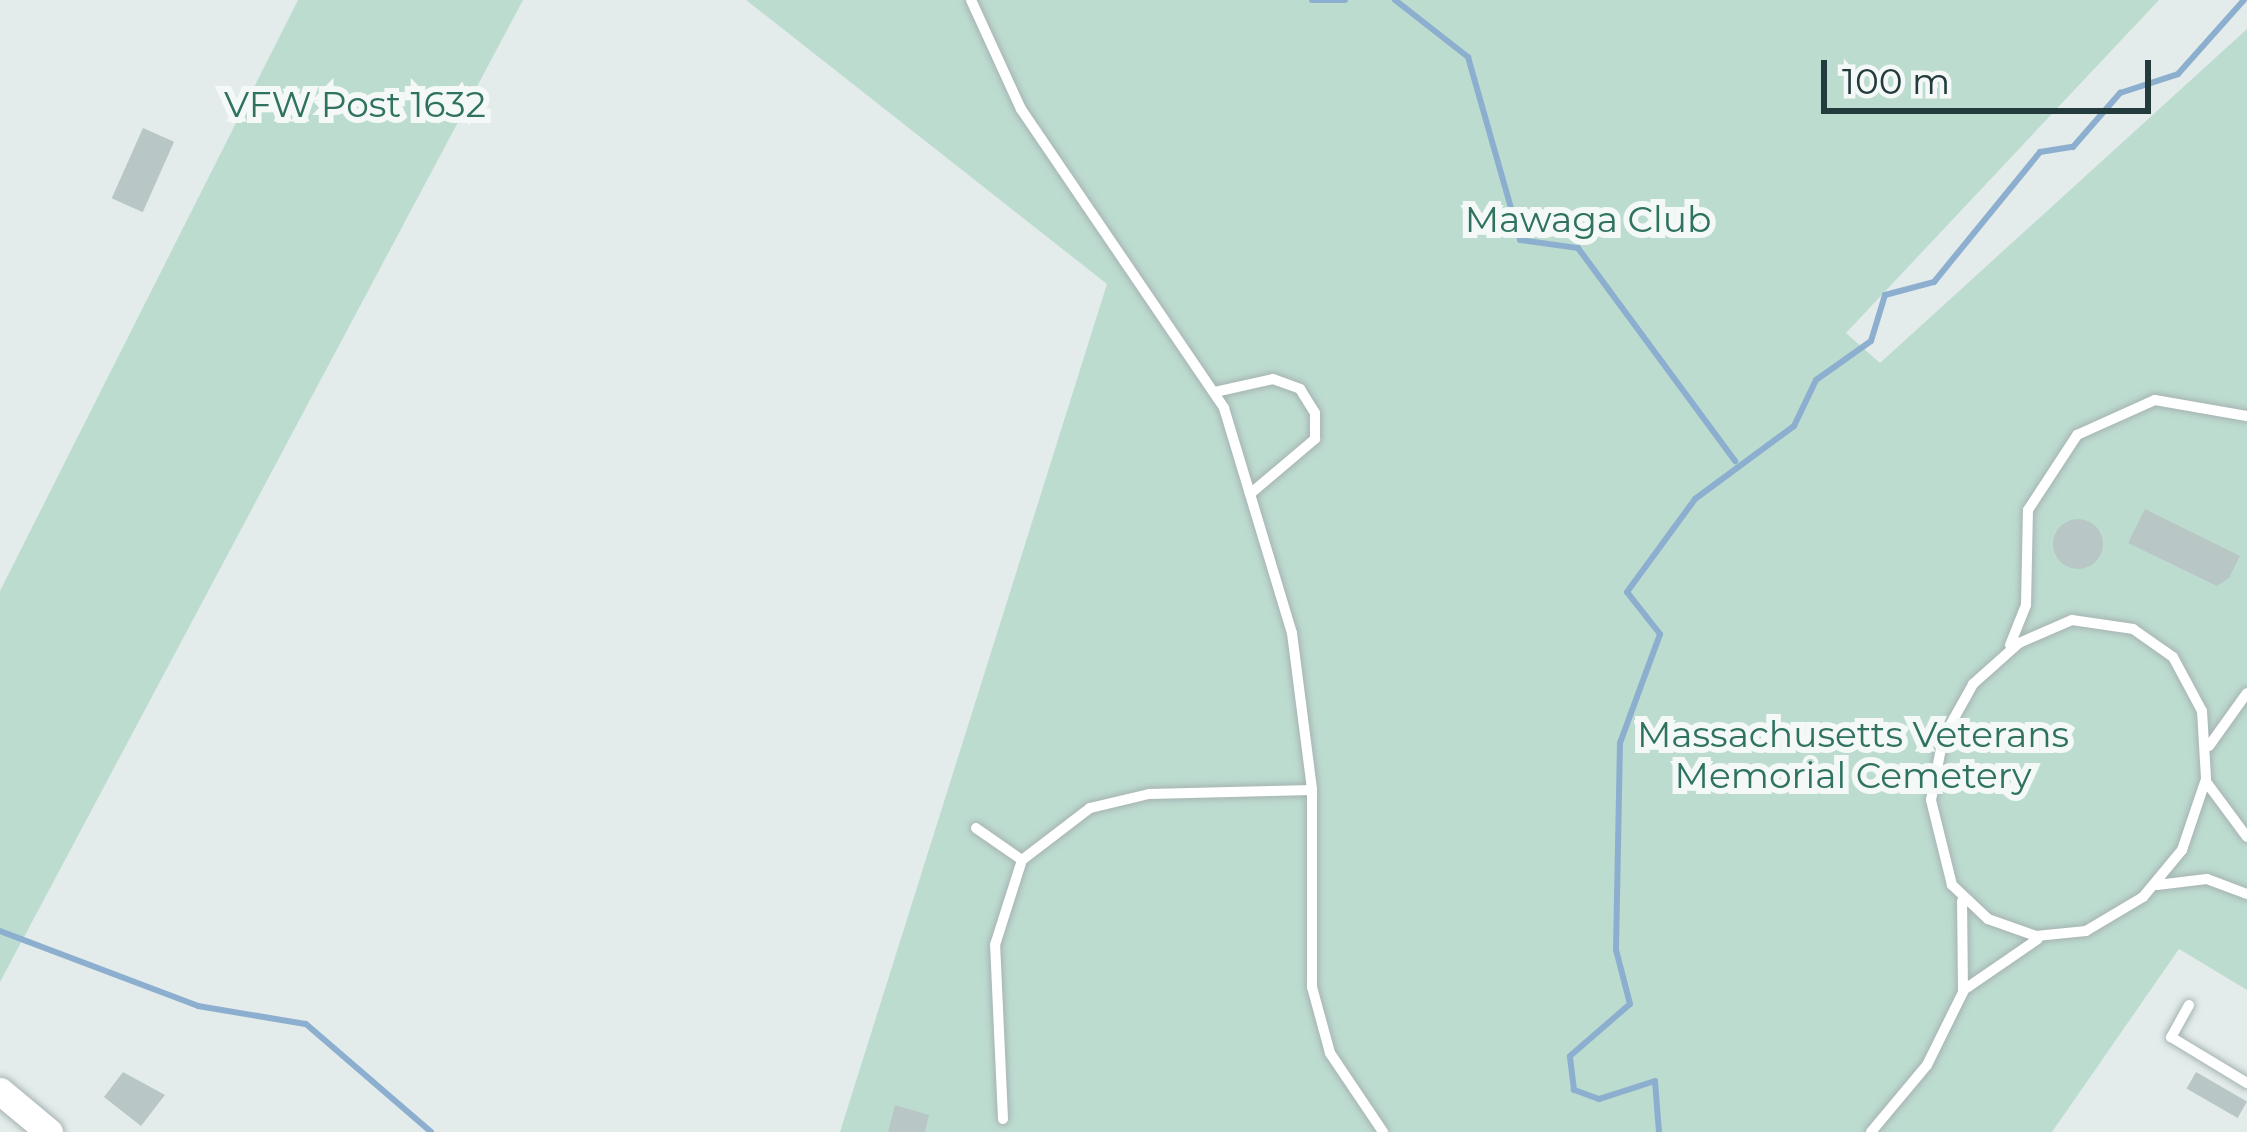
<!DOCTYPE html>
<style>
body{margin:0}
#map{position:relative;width:2247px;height:1132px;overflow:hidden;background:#e3eceb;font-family:Montserrat,sans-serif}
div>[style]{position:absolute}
.green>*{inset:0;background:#bddcd0}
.stream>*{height:6px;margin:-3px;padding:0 3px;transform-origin:3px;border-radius:3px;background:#8dafcf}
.building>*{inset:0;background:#b8c7c5;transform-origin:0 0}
.round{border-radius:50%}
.roads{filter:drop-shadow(0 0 3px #a6b3b3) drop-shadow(0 0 3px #a6b3b3)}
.service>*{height:10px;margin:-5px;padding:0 5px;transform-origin:5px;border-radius:5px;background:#fff}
.tertiary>*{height:27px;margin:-13.5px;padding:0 13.5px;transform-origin:13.5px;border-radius:13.5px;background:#fff}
span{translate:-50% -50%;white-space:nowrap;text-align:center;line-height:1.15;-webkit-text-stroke:12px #f4f9f8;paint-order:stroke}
.park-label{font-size:36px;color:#2f725f}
.scale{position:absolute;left:1821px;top:60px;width:330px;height:54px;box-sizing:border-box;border:6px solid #233b3d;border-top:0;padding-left:15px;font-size:36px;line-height:42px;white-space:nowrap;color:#233b3d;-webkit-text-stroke:9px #f4f9f8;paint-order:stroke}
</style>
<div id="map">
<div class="green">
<div style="clip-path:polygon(298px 0,523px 0,0 982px,0 591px)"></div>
<div style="clip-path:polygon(746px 0,2159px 0,1846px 333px,1880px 363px,2247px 29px,2247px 990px,2179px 949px,2052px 1132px,840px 1132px,1107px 284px)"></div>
</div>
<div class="stream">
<div style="left:1312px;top:0;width:33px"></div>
<div style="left:1395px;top:0;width:93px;rotate:38deg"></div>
<div style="left:1468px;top:57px;width:190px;rotate:74.1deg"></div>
<div style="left:1520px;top:240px;width:59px;rotate:7.9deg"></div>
<div style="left:1578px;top:248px;width:265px;rotate:53.6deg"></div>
<div style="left:0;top:931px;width:212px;rotate:20.7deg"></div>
<div style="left:198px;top:1006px;width:109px;rotate:9.5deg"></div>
<div style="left:306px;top:1024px;width:165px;rotate:40.8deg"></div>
<div style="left:1659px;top:1132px;width:51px;rotate:-94.5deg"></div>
<div style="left:1655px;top:1081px;width:59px;rotate:162.2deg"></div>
<div style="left:1599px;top:1099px;width:27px;rotate:-160deg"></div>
<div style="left:1574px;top:1090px;width:34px;rotate:-97deg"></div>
<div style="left:1570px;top:1056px;width:79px;rotate:-40.9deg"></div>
<div style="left:1630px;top:1004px;width:56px;rotate:-104.5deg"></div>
<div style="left:1616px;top:950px;width:207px;rotate:-88.9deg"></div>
<div style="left:1620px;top:743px;width:116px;rotate:-69.8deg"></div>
<div style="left:1660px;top:634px;width:53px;rotate:-128.2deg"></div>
<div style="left:1627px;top:592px;width:115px;rotate:-53.8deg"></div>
<div style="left:1695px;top:499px;width:123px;rotate:-36.4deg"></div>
<div style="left:1794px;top:426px;width:51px;rotate:-64.4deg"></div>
<div style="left:1816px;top:380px;width:67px;rotate:-35.3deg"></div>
<div style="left:1871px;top:341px;width:48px;rotate:-73.1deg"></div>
<div style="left:1885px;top:295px;width:51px;rotate:-14.9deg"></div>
<div style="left:1934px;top:282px;width:168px;rotate:-50.8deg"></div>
<div style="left:2040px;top:152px;width:33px;rotate:-9deg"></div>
<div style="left:2073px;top:147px;width:72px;rotate:-49deg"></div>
<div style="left:2120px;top:93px;width:61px;rotate:-18.1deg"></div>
<div style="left:2178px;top:74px;width:99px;rotate:-48.3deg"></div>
</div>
<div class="building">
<div style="left:143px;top:128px;width:34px;height:77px;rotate:24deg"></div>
<div style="clip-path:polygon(2145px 509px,2240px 556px,2229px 578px,2217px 586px,2128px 543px)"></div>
<div class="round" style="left:2053px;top:519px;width:50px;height:50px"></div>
<div style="clip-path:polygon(123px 1072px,165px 1095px,141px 1126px,104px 1097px)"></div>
<div style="left:2196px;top:1072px;width:59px;height:19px;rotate:30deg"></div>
<div style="clip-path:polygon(895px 1105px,929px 1115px,925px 1132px,888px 1132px)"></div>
</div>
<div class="roads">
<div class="service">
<div style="left:971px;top:0;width:120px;rotate:65.4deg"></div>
<div style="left:1021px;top:109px;width:361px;rotate:55.8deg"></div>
<div style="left:1224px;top:408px;width:235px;rotate:73.2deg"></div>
<div style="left:1292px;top:633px;width:158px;rotate:82.7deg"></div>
<div style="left:1312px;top:790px;width:163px;rotate:178.6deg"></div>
<div style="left:1149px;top:794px;width:61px;rotate:166.7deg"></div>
<div style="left:1090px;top:808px;width:86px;rotate:142.6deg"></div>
<div style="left:1022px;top:860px;width:56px;rotate:-145.2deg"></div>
<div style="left:1215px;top:392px;width:59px;rotate:-12.6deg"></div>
<div style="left:1273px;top:379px;width:29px;rotate:20deg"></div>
<div style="left:1300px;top:389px;width:28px;rotate:58deg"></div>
<div style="left:1315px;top:413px;width:26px;rotate:90deg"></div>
<div style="left:1315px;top:439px;width:85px;rotate:139.8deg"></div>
<div style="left:2072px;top:620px;width:62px;rotate:8.4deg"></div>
<div style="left:2133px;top:629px;width:49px;rotate:35deg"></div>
<div style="left:2173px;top:657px;width:61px;rotate:61.8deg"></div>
<div style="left:2202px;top:711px;width:68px;rotate:86.6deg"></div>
<div style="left:2206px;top:779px;width:75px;rotate:108.7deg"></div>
<div style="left:2182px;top:850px;width:61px;rotate:129.7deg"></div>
<div style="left:2143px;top:897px;width:66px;rotate:149.2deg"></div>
<div style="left:2086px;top:931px;width:50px;rotate:174.3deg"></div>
<div style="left:2036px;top:936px;width:51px;rotate:-160.5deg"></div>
<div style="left:1988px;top:919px;width:50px;rotate:-136.6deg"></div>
<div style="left:1952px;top:885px;width:88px;rotate:-103.9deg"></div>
<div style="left:1931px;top:800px;width:63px;rotate:-79deg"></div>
<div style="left:1943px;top:738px;width:62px;rotate:-60.9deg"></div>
<div style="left:1973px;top:684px;width:62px;rotate:-41.7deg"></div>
<div style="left:2019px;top:643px;width:58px;rotate:-23.5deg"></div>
<div style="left:2010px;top:645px;width:43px;rotate:-68.2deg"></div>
<div style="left:2026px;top:605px;width:95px;rotate:-88.8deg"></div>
<div style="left:2028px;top:510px;width:90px;rotate:-56.8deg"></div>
<div style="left:2077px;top:435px;width:85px;rotate:-24.2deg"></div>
<div style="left:2155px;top:400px;width:93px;rotate:9.9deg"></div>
<div style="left:2209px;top:746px;width:65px;rotate:-54.4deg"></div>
<div style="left:2207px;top:783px;width:67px;rotate:53.5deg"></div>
<div style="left:1312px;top:790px;width:197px;rotate:90deg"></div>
<div style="left:1312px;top:987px;width:68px;rotate:74.7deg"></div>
<div style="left:1330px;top:1053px;width:95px;rotate:56.1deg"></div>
<div style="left:2157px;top:885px;width:50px;rotate:-6.8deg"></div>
<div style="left:2207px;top:879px;width:43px;rotate:20.6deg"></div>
<div style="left:1965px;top:989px;width:88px;rotate:-34.4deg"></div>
<div style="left:2189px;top:1005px;width:37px;rotate:119deg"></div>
<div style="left:2171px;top:1037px;width:89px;rotate:31.2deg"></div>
<div style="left:1003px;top:1119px;width:174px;rotate:-92.6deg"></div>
<div style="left:995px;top:945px;width:89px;rotate:-72.4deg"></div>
<div style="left:1871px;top:1132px;width:87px;rotate:-50.1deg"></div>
<div style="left:1927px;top:1065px;width:81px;rotate:-63.7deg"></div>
<div style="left:1963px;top:992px;width:91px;rotate:-90.6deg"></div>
</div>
<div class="tertiary">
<div style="left:0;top:1091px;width:64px;rotate:39.9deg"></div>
</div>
</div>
<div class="park-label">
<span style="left:355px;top:105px">VFW Post 1632</span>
<span style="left:1588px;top:220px">Mawaga Club</span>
<span style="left:1853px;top:755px">Massachusetts Veterans<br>Memorial Cemetery</span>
</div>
<div class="scale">100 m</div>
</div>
